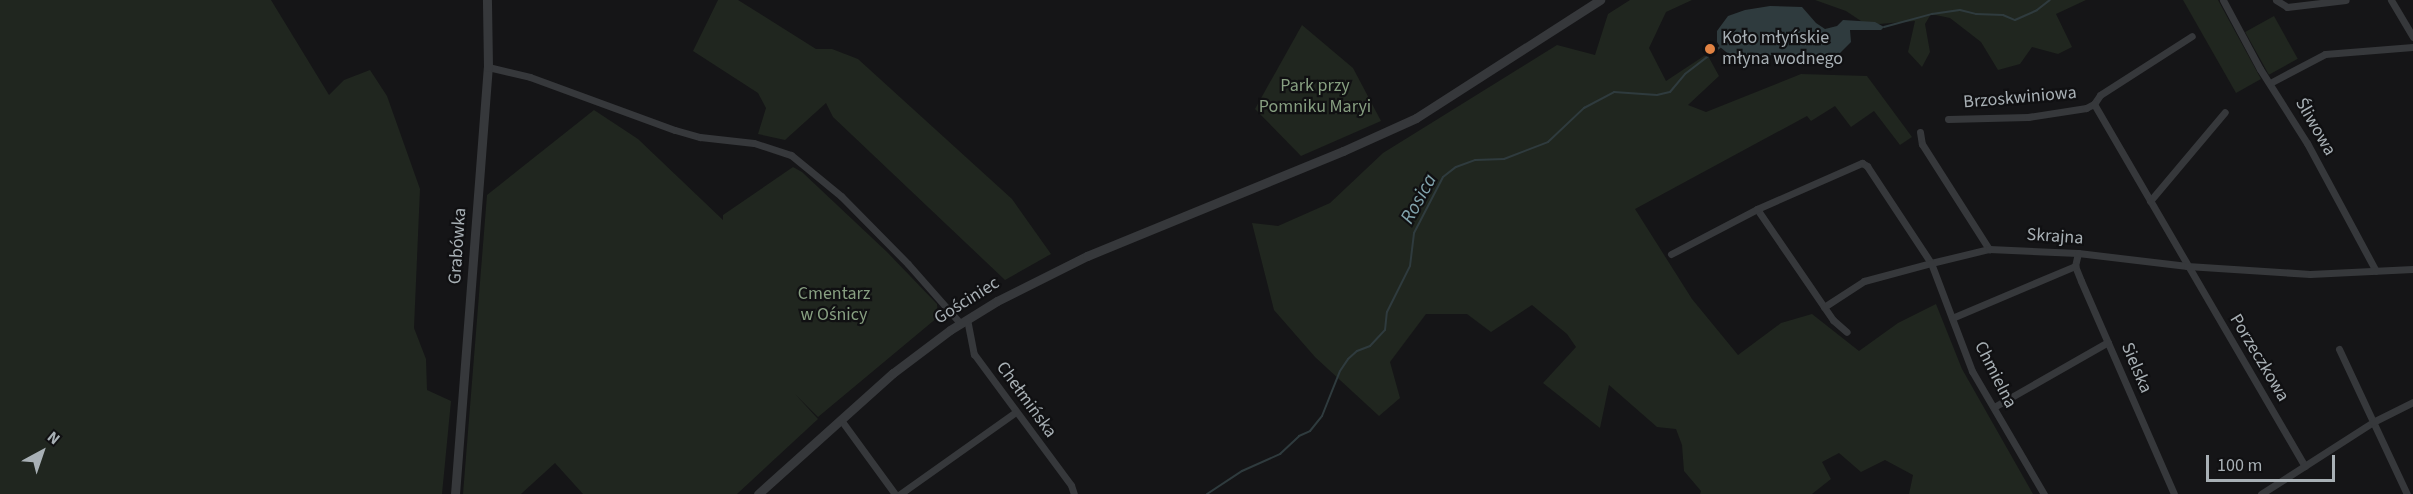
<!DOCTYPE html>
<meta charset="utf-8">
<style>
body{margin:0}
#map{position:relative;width:2413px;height:494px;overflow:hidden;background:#151517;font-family:"Source Sans 3",sans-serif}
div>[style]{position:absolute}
.green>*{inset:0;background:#20261f;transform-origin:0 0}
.water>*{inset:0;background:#2f3b3e}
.stream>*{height:2px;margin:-1px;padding:0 1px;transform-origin:1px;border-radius:1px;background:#2f3b3e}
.minor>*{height:7px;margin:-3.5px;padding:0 3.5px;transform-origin:3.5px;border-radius:3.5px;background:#36383b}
.tertiary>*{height:9px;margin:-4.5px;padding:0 4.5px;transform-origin:4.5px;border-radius:4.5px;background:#36383b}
.dots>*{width:16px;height:16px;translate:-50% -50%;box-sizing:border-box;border:3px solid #101012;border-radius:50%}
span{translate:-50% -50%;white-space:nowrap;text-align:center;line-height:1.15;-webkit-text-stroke:4.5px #101012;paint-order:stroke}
.poi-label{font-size:18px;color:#a8b0b5}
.left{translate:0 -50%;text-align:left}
.park-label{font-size:18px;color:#879f81}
.street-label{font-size:18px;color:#a8b0b5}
.water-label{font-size:20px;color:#82a4ad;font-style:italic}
.north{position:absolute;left:12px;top:422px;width:60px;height:60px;-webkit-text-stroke:4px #101012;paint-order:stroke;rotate:40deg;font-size:16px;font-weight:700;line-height:24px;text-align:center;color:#a8b0b5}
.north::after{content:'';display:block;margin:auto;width:21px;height:27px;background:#a8b0b5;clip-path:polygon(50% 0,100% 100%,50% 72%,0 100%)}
.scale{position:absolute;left:2206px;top:455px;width:129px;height:27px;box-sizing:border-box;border:3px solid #a8b0b5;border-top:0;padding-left:8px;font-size:18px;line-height:21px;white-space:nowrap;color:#a8b0b5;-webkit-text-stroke:4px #101012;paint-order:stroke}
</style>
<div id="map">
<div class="green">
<div style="clip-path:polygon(0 0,271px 0,329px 95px,344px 80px,370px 70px,387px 96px,420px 189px,414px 328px,426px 359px,427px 390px,451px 401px,442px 494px,0 494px)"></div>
<div style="clip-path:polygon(718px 0,738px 0,816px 49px,832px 49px,858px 59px,1012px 199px,1051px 254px,1005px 280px,833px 117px,826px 103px,785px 140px,758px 134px,766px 108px,758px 93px,693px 51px)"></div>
<div style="clip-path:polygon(1630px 0,1692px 0,1666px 12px,1649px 48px,1666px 81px,1707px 54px,1719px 76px,1688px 105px,1706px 112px,1801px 74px,1867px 76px,1912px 137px,1900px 145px,1874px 111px,1851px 127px,1835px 106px,1811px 121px,1807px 116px,1635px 209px,1692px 299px,1738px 355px,1781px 323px,1812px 314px,1859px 351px,1898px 323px,1936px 304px,1962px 369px,2033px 494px,1909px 494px,1913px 475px,1885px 460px,1861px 472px,1839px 453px,1822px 462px,1831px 479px,1812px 494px,1700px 494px,1701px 491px,1684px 471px,1682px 445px,1676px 429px,1657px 427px,1609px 385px,1600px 428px,1543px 383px,1576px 347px,1567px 334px,1532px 305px,1491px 332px,1467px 314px,1426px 314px,1390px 362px,1400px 398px,1379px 416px,1315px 357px,1274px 310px,1252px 223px,1278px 226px,1330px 203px,1383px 153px,1557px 45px,1595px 55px,1608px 14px)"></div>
<div style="clip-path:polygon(1815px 0,2086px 0,2056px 14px,2072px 47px,2058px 54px,2032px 47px,2020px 64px,1998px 70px,1981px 42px,1950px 18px,1931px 14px,1925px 24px,1930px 52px,1922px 67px,1908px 52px,1915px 21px,1867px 25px,1846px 11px)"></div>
<div style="clip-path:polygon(2183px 0,2218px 0,2261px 79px,2236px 93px)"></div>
<div style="left:2274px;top:16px;width:49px;height:33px;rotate:61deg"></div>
<div style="clip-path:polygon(1302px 25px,1353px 68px,1381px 121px,1301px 156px,1255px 109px)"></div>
<div style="clip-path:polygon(594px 110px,638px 139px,723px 220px,723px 215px,793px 167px,802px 172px,887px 252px,937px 304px,938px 317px,818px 417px,795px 394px,818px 419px,737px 494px,583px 494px,555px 463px,521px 494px,463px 494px,487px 195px)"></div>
</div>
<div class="water">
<div style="clip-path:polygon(1770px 6px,1802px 7px,1816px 23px,1825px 29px,1837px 26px,1843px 20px,1875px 22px,1884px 27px,1881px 30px,1850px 30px,1851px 42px,1838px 55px,1773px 55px,1741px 58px,1731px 56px,1720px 47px,1717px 42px,1717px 31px,1728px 16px,1745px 10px)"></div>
</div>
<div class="stream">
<div style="left:1884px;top:27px;width:50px;rotate:-15.2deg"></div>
<div style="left:1932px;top:14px;width:28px;rotate:-8deg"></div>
<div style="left:1960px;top:10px;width:16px;rotate:14deg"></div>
<div style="left:1976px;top:14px;width:27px;rotate:2deg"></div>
<div style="left:2003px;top:15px;width:13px;rotate:23deg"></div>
<div style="left:2015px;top:20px;width:24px;rotate:-24deg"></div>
<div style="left:2037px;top:10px;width:16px;rotate:-38deg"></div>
<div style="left:1207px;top:494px;width:42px;rotate:-33.3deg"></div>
<div style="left:1242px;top:471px;width:42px;rotate:-24.1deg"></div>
<div style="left:1280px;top:454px;width:26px;rotate:-43deg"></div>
<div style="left:1299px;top:436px;width:12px;rotate:-24deg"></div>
<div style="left:1310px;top:431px;width:19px;rotate:-51deg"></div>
<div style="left:1322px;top:416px;width:48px;rotate:-68.2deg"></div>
<div style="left:1340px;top:371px;width:14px;rotate:-56deg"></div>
<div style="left:1348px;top:359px;width:12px;rotate:-42deg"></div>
<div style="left:1357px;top:351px;width:14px;rotate:-21deg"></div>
<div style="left:1370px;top:346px;width:22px;rotate:-47deg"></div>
<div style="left:1385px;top:330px;width:18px;rotate:-84deg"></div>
<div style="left:1387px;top:312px;width:51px;rotate:-63.4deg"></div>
<div style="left:1410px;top:266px;width:33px;rotate:-83deg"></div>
<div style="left:1414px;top:233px;width:63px;rotate:-62.6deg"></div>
<div style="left:1443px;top:177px;width:16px;rotate:-38deg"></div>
<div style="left:1456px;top:167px;width:20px;rotate:-20deg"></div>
<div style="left:1475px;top:160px;width:29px;rotate:-2deg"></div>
<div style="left:1504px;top:159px;width:47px;rotate:-21.1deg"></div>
<div style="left:1548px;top:142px;width:50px;rotate:-43.4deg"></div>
<div style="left:1584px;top:108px;width:34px;rotate:-28deg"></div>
<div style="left:1614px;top:92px;width:43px;rotate:4deg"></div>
<div style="left:1657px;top:95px;width:13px;rotate:-13deg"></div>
<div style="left:1670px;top:92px;width:23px;rotate:-50deg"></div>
<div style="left:1685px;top:74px;width:44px;rotate:-37.6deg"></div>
</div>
<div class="minor">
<div style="left:2223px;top:0;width:78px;rotate:61.8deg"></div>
<div style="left:2260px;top:69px;width:88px;rotate:57.6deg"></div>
<div style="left:2307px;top:143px;width:145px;rotate:61.7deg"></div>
<div style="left:2276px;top:0;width:13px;rotate:32deg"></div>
<div style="left:2287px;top:7px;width:59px;rotate:-6.8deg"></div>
<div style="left:2391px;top:0;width:43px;rotate:59.3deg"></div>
<div style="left:488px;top:67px;width:43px;rotate:13.4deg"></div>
<div style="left:530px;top:77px;width:154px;rotate:20.1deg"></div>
<div style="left:675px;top:130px;width:26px;rotate:16deg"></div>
<div style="left:700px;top:137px;width:54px;rotate:6.3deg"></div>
<div style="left:754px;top:143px;width:39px;rotate:18deg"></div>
<div style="left:791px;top:155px;width:65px;rotate:39.4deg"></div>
<div style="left:841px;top:196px;width:95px;rotate:45.4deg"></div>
<div style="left:908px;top:264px;width:79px;rotate:48.6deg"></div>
<div style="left:2270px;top:83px;width:62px;rotate:-27.8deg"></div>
<div style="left:2325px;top:54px;width:88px;rotate:-4.5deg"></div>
<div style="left:2094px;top:104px;width:11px;rotate:-56deg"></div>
<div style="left:2100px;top:95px;width:109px;rotate:-32.7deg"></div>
<div style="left:1948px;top:119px;width:80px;rotate:-1.4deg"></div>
<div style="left:2028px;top:117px;width:59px;rotate:-8.8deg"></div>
<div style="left:2086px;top:108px;width:9px;rotate:-27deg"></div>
<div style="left:2094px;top:104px;width:419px;rotate:59.8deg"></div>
<div style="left:1920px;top:132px;width:12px;rotate:81deg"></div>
<div style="left:1922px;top:144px;width:125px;rotate:57.5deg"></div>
<div style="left:2150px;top:201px;width:116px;rotate:-49.9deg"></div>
<div style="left:1757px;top:209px;width:135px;rotate:55.6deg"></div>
<div style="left:1833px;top:320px;width:18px;rotate:41deg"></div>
<div style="left:2078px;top:253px;width:13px;rotate:103deg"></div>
<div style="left:2075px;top:266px;width:16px;rotate:68deg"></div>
<div style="left:2081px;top:281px;width:232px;rotate:66.4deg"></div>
<div style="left:1671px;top:254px;width:97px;rotate:-27.6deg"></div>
<div style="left:1757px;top:209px;width:115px;rotate:-23.7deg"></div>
<div style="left:1862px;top:163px;width:6px;rotate:31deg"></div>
<div style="left:1867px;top:166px;width:116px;rotate:56.6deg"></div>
<div style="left:1931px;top:263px;width:60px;rotate:-13.6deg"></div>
<div style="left:1989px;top:249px;width:89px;rotate:2.6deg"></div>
<div style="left:2078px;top:253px;width:110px;rotate:6.8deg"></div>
<div style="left:2187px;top:266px;width:123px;rotate:3.7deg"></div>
<div style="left:2310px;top:274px;width:103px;rotate:-2.8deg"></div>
<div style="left:1824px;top:307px;width:48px;rotate:-33deg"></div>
<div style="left:1864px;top:281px;width:69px;rotate:-15deg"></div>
<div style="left:1931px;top:263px;width:116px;rotate:69.2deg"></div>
<div style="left:1972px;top:371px;width:143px;rotate:59.7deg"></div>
<div style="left:1952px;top:318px;width:134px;rotate:-22.9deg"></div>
<div style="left:967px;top:319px;width:36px;rotate:79deg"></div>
<div style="left:974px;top:354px;width:163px;rotate:53.5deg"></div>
<div style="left:1071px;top:485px;width:9px;rotate:72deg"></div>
<div style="left:2339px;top:349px;width:160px;rotate:64.9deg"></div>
<div style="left:1994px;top:407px;width:131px;rotate:-29.7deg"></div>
<div style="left:841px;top:420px;width:92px;rotate:53.9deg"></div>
<div style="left:900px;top:494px;width:142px;rotate:-35.3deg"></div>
<div style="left:2261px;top:494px;width:133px;rotate:-32.7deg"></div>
<div style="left:2373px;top:422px;width:45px;rotate:-26.6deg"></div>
</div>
<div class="tertiary">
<div style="left:455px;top:494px;width:428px;rotate:-85.6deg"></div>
<div style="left:488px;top:67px;width:67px;rotate:-90.9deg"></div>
<div style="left:758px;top:494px;width:181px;rotate:-41.9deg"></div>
<div style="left:893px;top:373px;width:71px;rotate:-37deg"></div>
<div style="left:950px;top:330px;width:55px;rotate:-31.7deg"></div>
<div style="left:997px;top:301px;width:101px;rotate:-26.6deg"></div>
<div style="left:1087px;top:256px;width:277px;rotate:-22.3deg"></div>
<div style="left:1343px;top:151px;width:80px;rotate:-24.3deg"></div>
<div style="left:1416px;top:118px;width:219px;rotate:-32.7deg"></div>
</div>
<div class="dots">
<div style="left:1710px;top:49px;background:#e18343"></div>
</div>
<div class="poi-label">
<span class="left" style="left:1722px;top:49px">Koło młyńskie<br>młyna wodnego</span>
</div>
<div class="park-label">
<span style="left:1315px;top:97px">Park przy<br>Pomniku Maryi</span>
<span style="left:834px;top:305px">Cmentarz<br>w Ośnicy</span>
</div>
<div class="street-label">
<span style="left:2020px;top:98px;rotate:-5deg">Brzoskwiniowa</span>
<span style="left:2315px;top:127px;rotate:60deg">Śliwowa</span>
<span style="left:2055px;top:237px;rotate:4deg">Skrajna</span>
<span style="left:458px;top:246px;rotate:-86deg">Grabówka</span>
<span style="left:967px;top:301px;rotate:-32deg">Gościniec</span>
<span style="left:2259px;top:358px;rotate:59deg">Porzeczkowa</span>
<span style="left:2136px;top:368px;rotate:67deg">Sielska</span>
<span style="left:1995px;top:375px;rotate:63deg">Chmielna</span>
<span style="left:1026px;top:400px;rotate:54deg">Chełmińska</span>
</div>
<div class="water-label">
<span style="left:1419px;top:199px;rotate:-61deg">Rosica</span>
</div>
<div class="north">N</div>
<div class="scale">100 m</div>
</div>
